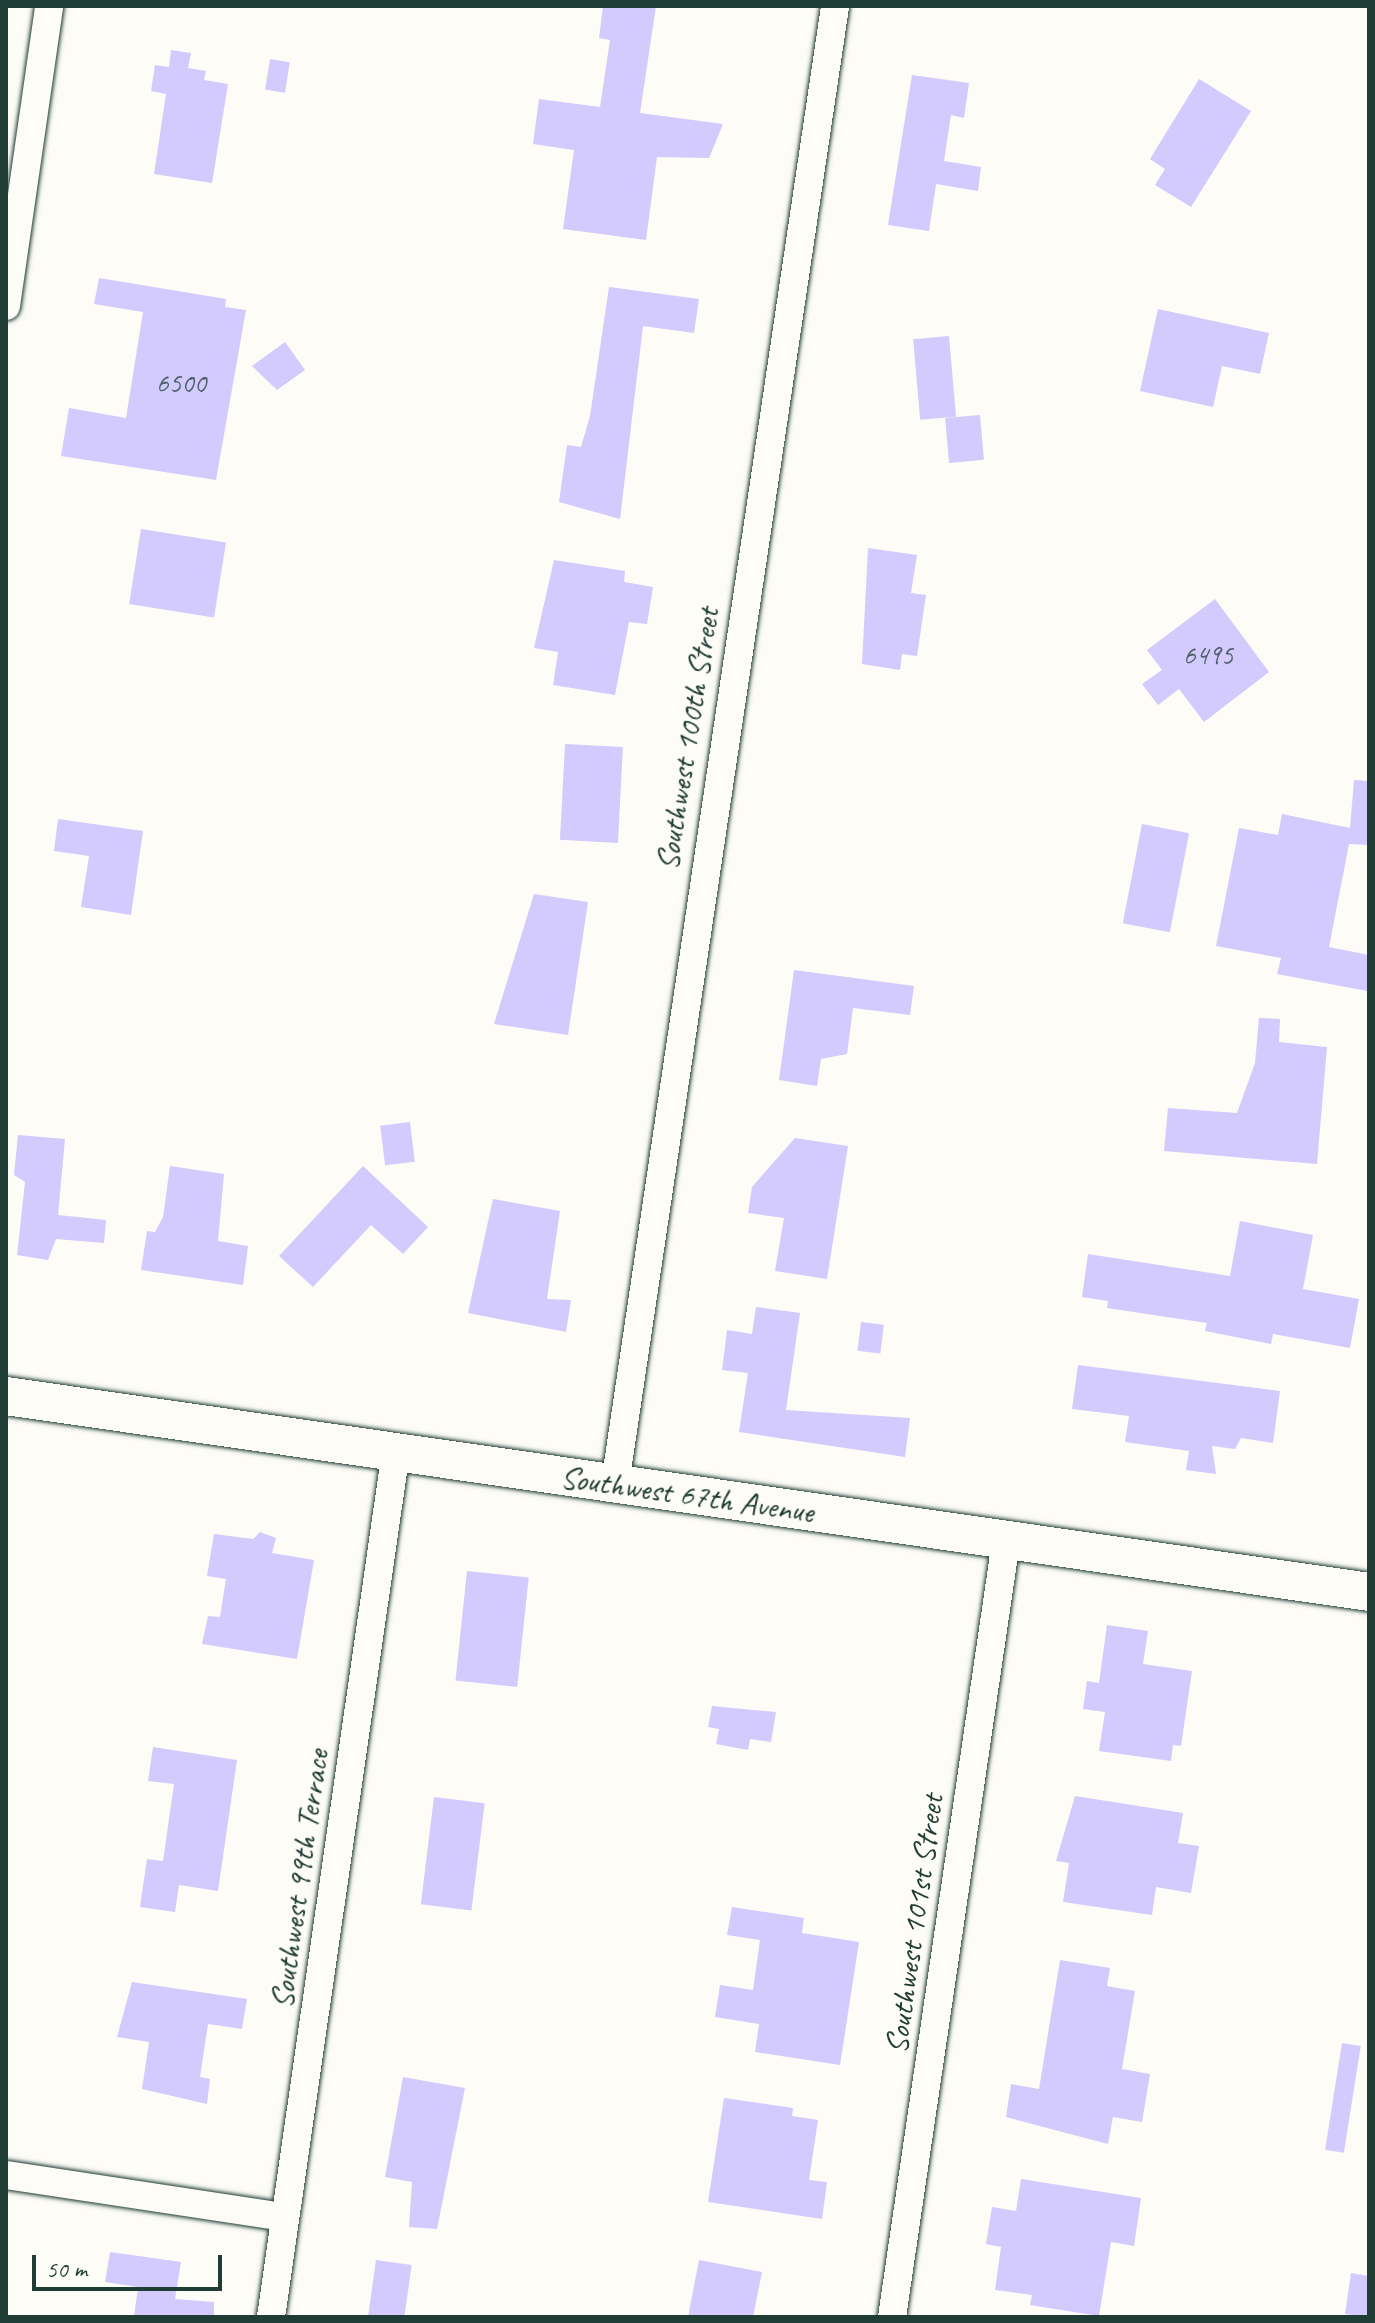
<!DOCTYPE html>
<style>
body{margin:0}
#map{position:relative;width:1375px;height:2323px;overflow:hidden;background:#fdfcf7;font-family:Caveat,sans-serif}
div>[style]{position:absolute}
.building>*{inset:0;background:#d3cafd;transform-origin:0 0}
.roads{filter:drop-shadow(0 0 2px #1f3d34) drop-shadow(0 0 2px #1f3d34)}
.minor>*{height:28px;margin:-14px;padding:0 14px;transform-origin:14px;border-radius:14px;background:#fdfcf7}
.secondary>*{height:38px;margin:-19px;padding:0 19px;transform-origin:19px;border-radius:19px;background:#fdfcf7}
span{translate:-50% -50%;white-space:nowrap;text-align:center;line-height:1.15;-webkit-text-stroke:8px #fdfcf7;paint-order:stroke}
.number-label{font-size:28px;color:#4c6066}
.number-label span{-webkit-text-stroke-width:0}
.street-label{font-size:32px;color:#1f3d34}
.frame{position:absolute;inset:0;border:8px solid #1f3d34;pointer-events:none}
.scale{position:absolute;left:32px;top:2255px;width:190px;height:36px;box-sizing:border-box;border:4px solid #1f3d34;border-top:0;padding-left:10px;font-size:24px;line-height:28px;white-space:nowrap;color:#1f3d34;-webkit-text-stroke:6px #fdfcf7;paint-order:stroke}
</style>
<div id="map">
<div class="building">
<div style="clip-path:polygon(603px 6px,656px 6px,640px 113px,723px 124px,709px 158px,657px 157px,646px 240px,563px 229px,574px 150px,533px 144px,539px 99px,600px 107px,610px 40px,599px 38px)"></div>
<div style="clip-path:polygon(171px 50px,191px 53px,188px 68px,206px 71px,204px 80px,228px 84px,212px 183px,154px 174px,166px 94px,151px 91px,155px 65px,169px 67px)"></div>
<div style="left:270px;top:59px;width:20px;height:31px;rotate:9deg"></div>
<div style="clip-path:polygon(912px 75px,969px 83px,964px 118px,951px 115px,944px 161px,981px 167px,978px 191px,936px 184px,929px 231px,888px 225px)"></div>
<div style="clip-path:polygon(1199px 79px,1251px 111px,1191px 207px,1155px 185px,1165px 169px,1150px 159px)"></div>
<div style="clip-path:polygon(99px 278px,226px 299px,225px 307px,246px 310px,216px 480px,61px 456px,69px 408px,126px 418px,143px 312px,94px 304px)"></div>
<div style="clip-path:polygon(609px 287px,699px 299px,694px 333px,643px 326px,620px 519px,559px 502px,567px 445px,581px 447px,590px 416px)"></div>
<div style="clip-path:polygon(1158px 309px,1269px 333px,1260px 374px,1222px 366px,1213px 407px,1140px 391px)"></div>
<div style="left:949px;top:336px;width:81px;height:36px;rotate:85deg"></div>
<div style="clip-path:polygon(285px 342px,305px 370px,277px 390px,252px 366px)"></div>
<div style="left:980px;top:415px;width:45px;height:35px;rotate:85deg"></div>
<div style="left:141px;top:529px;width:86px;height:76px;rotate:9deg"></div>
<div style="clip-path:polygon(868px 548px,917px 555px,911px 593px,926px 595px,917px 656px,902px 654px,900px 670px,862px 664px)"></div>
<div style="clip-path:polygon(554px 560px,625px 571px,624px 582px,653px 587px,647px 624px,629px 622px,615px 695px,553px 685px,558px 652px,534px 648px)"></div>
<div style="clip-path:polygon(1215px 599px,1269px 672px,1204px 722px,1179px 689px,1158px 705px,1142px 684px,1162px 670px,1147px 650px)"></div>
<div style="left:565px;top:744px;width:58px;height:96px;rotate:3deg"></div>
<div style="clip-path:polygon(1354px 780px,1369px 781px,1369px 845px,1349px 844px,1329px 947px,1369px 955px,1367px 991px,1277px 974px,1281px 958px,1216px 946px,1239px 828px,1278px 835px,1282px 814px,1350px 828px)"></div>
<div style="clip-path:polygon(58px 819px,143px 831px,131px 915px,81px 907px,89px 856px,54px 851px)"></div>
<div style="left:1142px;top:824px;width:48px;height:101px;rotate:11deg"></div>
<div style="clip-path:polygon(534px 894px,588px 902px,568px 1035px,494px 1024px)"></div>
<div style="clip-path:polygon(794px 970px,914px 986px,910px 1015px,853px 1008px,847px 1054px,821px 1059px,817px 1086px,779px 1080px)"></div>
<div style="clip-path:polygon(1259px 1018px,1280px 1019px,1279px 1042px,1327px 1047px,1317px 1164px,1164px 1151px,1168px 1108px,1237px 1113px,1255px 1063px)"></div>
<div style="left:410px;top:1122px;width:40px;height:30px;rotate:83deg"></div>
<div style="clip-path:polygon(18px 1135px,65px 1139px,58px 1215px,106px 1220px,104px 1243px,56px 1239px,48px 1260px,17px 1255px,25px 1182px,14px 1175px)"></div>
<div style="clip-path:polygon(795px 1138px,848px 1146px,827px 1279px,775px 1271px,784px 1218px,748px 1213px,752px 1187px)"></div>
<div style="clip-path:polygon(170px 1166px,224px 1174px,218px 1241px,248px 1246px,243px 1285px,141px 1270px,147px 1231px,155px 1232px,163px 1217px)"></div>
<div style="clip-path:polygon(363px 1166px,428px 1227px,403px 1254px,371px 1225px,313px 1287px,279px 1256px)"></div>
<div style="clip-path:polygon(493px 1199px,560px 1211px,547px 1299px,571px 1300px,566px 1332px,468px 1313px)"></div>
<div style="clip-path:polygon(1240px 1221px,1313px 1235px,1303px 1289px,1359px 1299px,1350px 1348px,1273px 1334px,1271px 1344px,1205px 1331px,1207px 1323px,1107px 1308px,1108px 1301px,1082px 1297px,1088px 1254px,1230px 1276px)"></div>
<div style="clip-path:polygon(756px 1307px,800px 1313px,786px 1410px,910px 1418px,905px 1457px,739px 1432px,748px 1373px,722px 1370px,727px 1330px,752px 1334px)"></div>
<div style="left:861px;top:1322px;width:23px;height:29px;rotate:7deg"></div>
<div style="clip-path:polygon(1078px 1365px,1280px 1391px,1273px 1443px,1241px 1438px,1235px 1449px,1212px 1446px,1216px 1474px,1186px 1470px,1189px 1451px,1125px 1442px,1129px 1416px,1072px 1409px)"></div>
<div style="clip-path:polygon(260px 1532px,276px 1538px,272px 1553px,314px 1560px,297px 1659px,202px 1644px,208px 1616px,220px 1617px,226px 1579px,207px 1576px,214px 1534px,253px 1539px)"></div>
<div style="left:467px;top:1571px;width:62px;height:110px;rotate:6deg"></div>
<div style="clip-path:polygon(1107px 1625px,1148px 1631px,1143px 1664px,1192px 1671px,1181px 1746px,1173px 1745px,1171px 1761px,1099px 1751px,1105px 1712px,1083px 1709px,1087px 1681px,1099px 1683px)"></div>
<div style="clip-path:polygon(712px 1706px,776px 1712px,771px 1742px,750px 1739px,748px 1750px,716px 1744px,719px 1729px,708px 1727px)"></div>
<div style="clip-path:polygon(153px 1747px,237px 1760px,218px 1891px,179px 1885px,175px 1912px,140px 1907px,147px 1859px,163px 1861px,174px 1784px,148px 1781px)"></div>
<div style="clip-path:polygon(1075px 1796px,1183px 1813px,1178px 1843px,1199px 1846px,1191px 1893px,1156px 1887px,1152px 1915px,1063px 1902px,1069px 1863px,1056px 1861px)"></div>
<div style="left:434px;top:1797px;width:51px;height:108px;rotate:7deg"></div>
<div style="clip-path:polygon(732px 1907px,804px 1918px,802px 1933px,859px 1942px,840px 2065px,755px 2052px,759px 2024px,715px 2017px,720px 1985px,753px 1990px,760px 1940px,727px 1935px)"></div>
<div style="clip-path:polygon(1060px 1960px,1110px 1968px,1107px 1986px,1135px 1991px,1122px 2069px,1150px 2074px,1142px 2122px,1113px 2117px,1108px 2144px,1006px 2117px,1011px 2084px,1039px 2089px)"></div>
<div style="clip-path:polygon(132px 1982px,247px 1999px,242px 2029px,208px 2024px,200px 2077px,210px 2079px,207px 2104px,142px 2089px,149px 2042px,117px 2037px)"></div>
<div style="left:1342px;top:2043px;width:19px;height:108px;rotate:9deg"></div>
<div style="clip-path:polygon(403px 2077px,465px 2088px,437px 2229px,409px 2227px,412px 2182px,385px 2177px)"></div>
<div style="clip-path:polygon(724px 2098px,793px 2108px,792px 2116px,818px 2120px,809px 2180px,827px 2182px,822px 2219px,708px 2202px)"></div>
<div style="clip-path:polygon(1021px 2179px,1141px 2198px,1134px 2246px,1111px 2242px,1099px 2316px,1030px 2305px,1032px 2295px,995px 2290px,1001px 2247px,986px 2244px,992px 2207px,1016px 2211px)"></div>
<div style="clip-path:polygon(110px 2252px,181px 2262px,175px 2299px,214px 2302px,214px 2317px,134px 2317px,138px 2287px,105px 2282px)"></div>
<div style="left:376px;top:2260px;width:36px;height:57px;rotate:8deg"></div>
<div style="clip-path:polygon(699px 2260px,762px 2272px,753px 2317px,688px 2317px)"></div>
<div style="clip-path:polygon(1351px 2273px,1369px 2276px,1369px 2317px,1345px 2314px)"></div>
</div>
<div class="roads">
<div class="minor">
<div style="left:6px;top:306px;width:303px;rotate:-81.8deg"></div>
<div style="left:615px;top:1484px;width:1494px;rotate:-81.53deg"></div>
<div style="left:6px;top:2175px;width:282px;rotate:8.6deg"></div>
<div style="left:271px;top:2317px;width:875px;rotate:-81.79deg"></div>
<div style="left:892px;top:2317px;width:784px;rotate:-81.64deg"></div>
</div>
<div class="secondary">
<div style="left:6px;top:1396px;width:1377px;rotate:8.18deg"></div>
</div>
</div>
<div class="number-label">
<span style="left:181px;top:383px">6500</span>
<span style="left:1208px;top:655px">6495</span>
</div>
<div class="street-label">
<span style="left:688px;top:739px;rotate:-81deg">Southwest 100th Street</span>
<span style="left:687px;top:1495px;rotate:8deg">Southwest 67th Avenue</span>
<span style="left:300px;top:1879px;rotate:-82deg">Southwest 99th Terrace</span>
<span style="left:915px;top:1924px;rotate:-82deg">Southwest 101st Street</span>
</div>
<div class="frame"></div>
<div class="scale">50 m</div>
</div>
